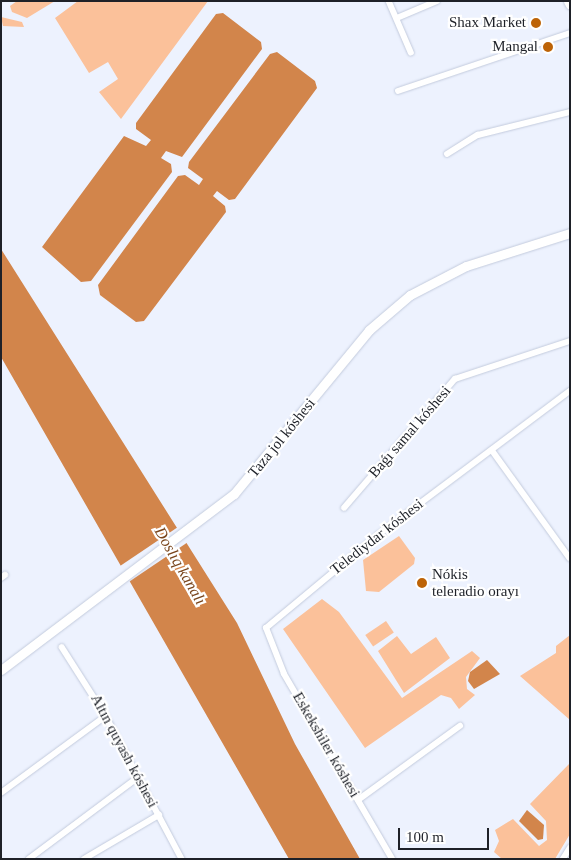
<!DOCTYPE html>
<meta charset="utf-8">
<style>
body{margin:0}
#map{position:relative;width:571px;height:860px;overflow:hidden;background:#edf2fe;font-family:Georgia,serif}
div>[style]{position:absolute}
.green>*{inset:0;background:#fbc19a;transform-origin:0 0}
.water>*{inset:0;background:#d2854b}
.pier>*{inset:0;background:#edf2fe;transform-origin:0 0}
.roads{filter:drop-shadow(0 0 1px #c3cbdd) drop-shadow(0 0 1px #c3cbdd)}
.minor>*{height:5.5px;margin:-2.75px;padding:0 2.75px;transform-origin:2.75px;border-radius:2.75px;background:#fff}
.secondary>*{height:9px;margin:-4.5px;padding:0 4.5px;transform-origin:4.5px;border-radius:4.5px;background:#fff}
.dots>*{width:14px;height:14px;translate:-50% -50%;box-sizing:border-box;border:2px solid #fff;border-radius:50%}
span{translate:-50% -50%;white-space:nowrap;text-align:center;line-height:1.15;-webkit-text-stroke:4.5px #fff;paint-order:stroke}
.poi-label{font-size:15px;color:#1e2128}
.right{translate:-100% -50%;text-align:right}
.left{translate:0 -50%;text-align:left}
.street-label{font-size:15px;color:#1e2128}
.water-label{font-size:16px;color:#79451c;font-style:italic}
.frame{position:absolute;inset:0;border:2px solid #1e2128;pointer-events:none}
.scale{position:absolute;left:398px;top:828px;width:91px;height:22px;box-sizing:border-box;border:2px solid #1e2128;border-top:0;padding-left:6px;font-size:15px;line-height:18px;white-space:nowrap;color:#1e2128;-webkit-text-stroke:4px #fff;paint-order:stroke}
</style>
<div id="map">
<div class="green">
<div style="clip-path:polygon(17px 1px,55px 1px,27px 18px,12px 12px,10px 6px)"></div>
<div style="clip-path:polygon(78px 1px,208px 1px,121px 119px,99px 92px,118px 79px,108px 62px,89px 73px,55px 18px)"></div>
<div style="clip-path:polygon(1px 17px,22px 22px,24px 27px,3px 26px)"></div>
<div style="clip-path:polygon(399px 536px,415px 558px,414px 564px,379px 592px,366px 591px,363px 560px)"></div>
<div style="clip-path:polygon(322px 599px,339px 612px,402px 698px,472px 651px,480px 658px,466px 677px,467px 689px,475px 695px,459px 709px,451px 698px,441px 695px,365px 748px,283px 629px)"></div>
<div style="left:386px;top:621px;width:14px;height:25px;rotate:56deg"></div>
<div style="clip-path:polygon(570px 635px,570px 720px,520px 676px,556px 653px,556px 646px)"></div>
<div style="clip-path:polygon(397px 636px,411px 654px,436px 637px,450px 658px,404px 693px,378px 651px)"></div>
<div style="clip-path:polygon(570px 763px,570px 834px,555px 859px,502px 859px,494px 852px,499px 841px,495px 830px,513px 819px,539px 846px,547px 840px,546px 821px,530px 804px)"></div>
</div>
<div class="water">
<div style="clip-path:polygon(223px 13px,261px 42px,262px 49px,182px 157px,166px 151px,161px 158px,171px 164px,172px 172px,91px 281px,81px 282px,42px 247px,124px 136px,146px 146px,151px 140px,136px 129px,136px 123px,216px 14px)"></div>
<div style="clip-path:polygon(277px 52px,315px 81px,317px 88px,235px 199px,229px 200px,217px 191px,213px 196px,225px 206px,226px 212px,144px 321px,136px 322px,100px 295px,98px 285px,178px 176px,185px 175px,199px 185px,203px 179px,188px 168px,189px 162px,270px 54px)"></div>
<div style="clip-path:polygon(1px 249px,237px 623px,295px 744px,360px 859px,289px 859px,1px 357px)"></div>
<div style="clip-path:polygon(487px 660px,500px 674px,474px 689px,468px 681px,470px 672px)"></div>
<div style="clip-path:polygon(527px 810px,544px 825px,543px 839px,538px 840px,519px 821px)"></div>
</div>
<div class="pier">
<div style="left:178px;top:527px;width:18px;height:73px;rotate:56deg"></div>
</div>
<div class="roads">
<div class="minor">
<div style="left:389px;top:1px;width:56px;rotate:66.7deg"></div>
<div style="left:397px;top:18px;width:43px;rotate:-23deg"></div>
<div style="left:398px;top:91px;width:182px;rotate:-18.6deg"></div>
<div style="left:447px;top:154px;width:36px;rotate:-32deg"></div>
<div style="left:478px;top:135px;width:95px;rotate:-14deg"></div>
<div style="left:492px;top:450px;width:133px;rotate:54.2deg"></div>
<div style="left:344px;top:508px;width:170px;rotate:-49.3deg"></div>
<div style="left:455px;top:379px;width:121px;rotate:-18.3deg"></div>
<div style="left:1px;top:578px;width:5px;rotate:-37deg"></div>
<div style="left:62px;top:647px;width:82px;rotate:57.5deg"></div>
<div style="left:106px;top:716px;width:162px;rotate:62deg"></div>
<div style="left:1px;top:793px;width:130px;rotate:-36.3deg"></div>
<div style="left:358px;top:800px;width:126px;rotate:-36deg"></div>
<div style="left:29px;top:859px;width:134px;rotate:-36.8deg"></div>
<div style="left:84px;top:859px;width:87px;rotate:-30.4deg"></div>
<div style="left:392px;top:859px;width:214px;rotate:-120.3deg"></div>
<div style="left:284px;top:674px;width:49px;rotate:-111.4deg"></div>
<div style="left:266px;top:628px;width:146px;rotate:-39.7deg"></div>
<div style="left:378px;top:535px;width:240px;rotate:-36.9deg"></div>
<div style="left:563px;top:859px;width:13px;rotate:-58deg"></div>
</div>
<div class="secondary">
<div style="left:568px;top:1px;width:4px;rotate:63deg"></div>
<div style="left:1px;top:670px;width:292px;rotate:-37.1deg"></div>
<div style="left:234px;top:494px;width:212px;rotate:-50.5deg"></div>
<div style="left:369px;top:330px;width:54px;rotate:-40.5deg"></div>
<div style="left:410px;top:295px;width:63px;rotate:-27.4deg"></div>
<div style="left:466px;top:266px;width:109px;rotate:-17.6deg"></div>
</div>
</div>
<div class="dots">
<div style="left:536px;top:23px;background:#bd6307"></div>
<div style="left:548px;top:47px;background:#bd6307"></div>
<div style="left:422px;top:583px;background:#bd6307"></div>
</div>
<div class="poi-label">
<span class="right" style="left:526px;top:23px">Shax Market</span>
<span class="right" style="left:538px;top:47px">Mangal</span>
<span class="left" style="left:432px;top:583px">Nókis<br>teleradio orayı</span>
</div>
<div class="street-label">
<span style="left:410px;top:432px;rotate:-49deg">Baǵı samal kóshesi</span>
<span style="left:282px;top:438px;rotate:-51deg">Taza jol kóshesi</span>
<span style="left:377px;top:537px;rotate:-38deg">Telediydar kóshesi</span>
<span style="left:326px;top:745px;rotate:60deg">Eskekshiler kóshesi</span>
<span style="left:124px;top:751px;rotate:62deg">Altın quyash kóshesi</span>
</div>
<div class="water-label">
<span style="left:180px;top:566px;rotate:60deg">Doslıq kanalı</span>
</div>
<div class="frame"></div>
<div class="scale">100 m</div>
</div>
